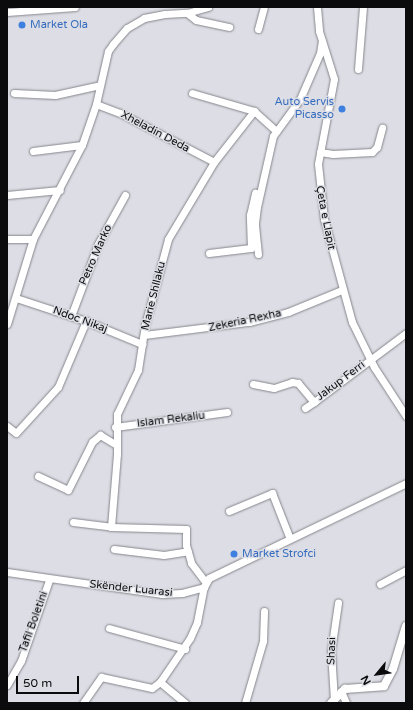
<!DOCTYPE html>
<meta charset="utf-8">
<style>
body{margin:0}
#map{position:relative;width:413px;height:710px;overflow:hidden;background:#dddee5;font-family:"Varela Round",sans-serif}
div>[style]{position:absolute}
.roads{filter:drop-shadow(0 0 1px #85858c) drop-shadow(0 0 1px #85858c)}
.minor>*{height:7px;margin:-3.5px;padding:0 3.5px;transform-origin:3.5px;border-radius:3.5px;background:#fff}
.tertiary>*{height:8px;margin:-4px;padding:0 4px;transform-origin:4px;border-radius:4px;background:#fff}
.dots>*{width:11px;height:11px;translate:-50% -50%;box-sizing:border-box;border:2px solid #dddee5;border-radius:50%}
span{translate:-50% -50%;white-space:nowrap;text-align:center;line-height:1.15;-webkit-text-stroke:3px #dddee5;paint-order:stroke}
.shop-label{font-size:11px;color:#366cbe}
.left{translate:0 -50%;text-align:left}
.right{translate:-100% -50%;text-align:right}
.street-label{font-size:11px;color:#0b0b0e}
.frame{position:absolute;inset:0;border:8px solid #0b0b0e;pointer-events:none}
.north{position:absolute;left:357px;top:654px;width:40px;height:40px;-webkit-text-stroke:3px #dddee5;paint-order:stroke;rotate:241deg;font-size:11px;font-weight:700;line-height:16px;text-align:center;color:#0b0b0e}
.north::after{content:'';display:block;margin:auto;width:14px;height:18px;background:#0b0b0e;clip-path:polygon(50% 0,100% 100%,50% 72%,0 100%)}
.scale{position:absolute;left:16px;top:676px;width:63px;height:18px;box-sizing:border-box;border:2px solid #0b0b0e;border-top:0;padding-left:5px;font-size:12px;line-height:14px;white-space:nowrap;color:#0b0b0e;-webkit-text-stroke:3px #dddee5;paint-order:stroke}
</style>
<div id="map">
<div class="roads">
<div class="minor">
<div style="left:317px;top:7px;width:24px;rotate:85deg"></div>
<div style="left:319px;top:31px;width:50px;rotate:72.6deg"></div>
<div style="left:334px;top:79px;width:86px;rotate:100.7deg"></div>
<div style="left:318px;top:164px;width:55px;rotate:83.8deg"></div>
<div style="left:324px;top:219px;width:107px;rotate:74.8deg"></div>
<div style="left:352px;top:322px;width:50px;rotate:63.9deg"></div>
<div style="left:374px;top:367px;width:59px;rotate:56.9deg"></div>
<div style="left:7px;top:12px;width:68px;rotate:-4.2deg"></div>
<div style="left:187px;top:13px;width:11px;rotate:38deg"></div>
<div style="left:196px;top:20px;width:34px;rotate:12deg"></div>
<div style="left:258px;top:29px;width:23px;rotate:-75deg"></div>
<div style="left:358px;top:69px;width:62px;rotate:-85.4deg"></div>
<div style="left:14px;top:93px;width:41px;rotate:2.8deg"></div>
<div style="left:55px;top:95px;width:46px;rotate:-12.5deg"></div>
<div style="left:192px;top:93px;width:65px;rotate:16.2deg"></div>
<div style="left:254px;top:111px;width:30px;rotate:42deg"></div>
<div style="left:96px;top:104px;width:26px;rotate:21deg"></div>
<div style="left:120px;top:113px;width:106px;rotate:27.5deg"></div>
<div style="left:33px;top:151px;width:49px;rotate:-7deg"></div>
<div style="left:320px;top:152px;width:13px;rotate:9deg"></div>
<div style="left:333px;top:154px;width:39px;rotate:-3deg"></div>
<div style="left:372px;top:152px;width:7px;rotate:-45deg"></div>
<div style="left:377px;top:147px;width:20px;rotate:-75deg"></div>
<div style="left:7px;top:195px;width:53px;rotate:-5.4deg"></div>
<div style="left:7px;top:239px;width:26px"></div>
<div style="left:209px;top:253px;width:42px;rotate:-6.8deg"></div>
<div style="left:251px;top:248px;width:33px;rotate:-92deg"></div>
<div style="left:250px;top:215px;width:23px;rotate:-77deg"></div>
<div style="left:258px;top:254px;width:31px;rotate:-96deg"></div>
<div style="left:255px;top:223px;width:16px;rotate:-83deg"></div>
<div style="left:257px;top:207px;width:73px;rotate:-77.3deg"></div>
<div style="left:273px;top:136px;width:46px;rotate:-53.9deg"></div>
<div style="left:300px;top:99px;width:50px;rotate:-66.5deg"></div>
<div style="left:320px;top:53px;width:12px;rotate:-81deg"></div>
<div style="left:16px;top:298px;width:74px;rotate:18.2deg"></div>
<div style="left:86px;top:321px;width:61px;rotate:22.3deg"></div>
<div style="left:71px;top:316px;width:77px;rotate:-69.4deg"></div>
<div style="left:98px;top:244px;width:56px;rotate:-61.1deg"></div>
<div style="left:7px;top:324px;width:89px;rotate:-73deg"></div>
<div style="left:33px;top:239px;width:106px;rotate:-62.5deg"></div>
<div style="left:82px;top:145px;width:43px;rotate:-71.1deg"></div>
<div style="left:96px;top:104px;width:54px;rotate:-77.2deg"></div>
<div style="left:108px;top:51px;width:9px;rotate:-54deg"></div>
<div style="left:113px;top:44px;width:21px;rotate:-49deg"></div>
<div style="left:127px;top:28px;width:20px;rotate:-30deg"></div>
<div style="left:144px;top:18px;width:21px;rotate:-11deg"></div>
<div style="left:165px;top:14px;width:22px;rotate:-3deg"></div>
<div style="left:187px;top:13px;width:22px;rotate:-16deg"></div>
<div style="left:144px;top:335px;width:106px;rotate:-7.1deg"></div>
<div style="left:249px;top:322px;width:40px;rotate:-14.4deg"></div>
<div style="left:288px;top:312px;width:58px;rotate:-22.2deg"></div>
<div style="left:253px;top:384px;width:21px;rotate:11deg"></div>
<div style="left:274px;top:388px;width:19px;rotate:-18deg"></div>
<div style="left:292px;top:382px;width:6px;rotate:9deg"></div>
<div style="left:298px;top:383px;width:25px;rotate:50deg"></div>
<div style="left:314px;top:402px;width:115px;rotate:-36.9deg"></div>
<div style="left:305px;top:408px;width:11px;rotate:-34deg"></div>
<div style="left:7px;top:426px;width:11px;rotate:38deg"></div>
<div style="left:16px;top:433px;width:62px;rotate:-47.6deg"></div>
<div style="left:58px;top:387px;width:72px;rotate:-67deg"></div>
<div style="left:115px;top:427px;width:113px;rotate:-7.6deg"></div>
<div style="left:38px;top:476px;width:33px;rotate:25deg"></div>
<div style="left:68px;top:490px;width:54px;rotate:-63.4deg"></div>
<div style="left:92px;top:442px;width:11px;rotate:-41deg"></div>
<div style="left:100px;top:435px;width:17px;rotate:31deg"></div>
<div style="left:229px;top:511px;width:47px;rotate:-22.7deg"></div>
<div style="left:272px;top:493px;width:49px;rotate:68.6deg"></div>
<div style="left:73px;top:522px;width:38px;rotate:7deg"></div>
<div style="left:111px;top:527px;width:75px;rotate:1.5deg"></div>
<div style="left:186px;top:529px;width:16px;rotate:90deg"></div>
<div style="left:186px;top:545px;width:19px;rotate:74deg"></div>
<div style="left:191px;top:563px;width:25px;rotate:53deg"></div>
<div style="left:111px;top:527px;width:73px;rotate:-85.3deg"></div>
<div style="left:117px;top:454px;width:40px;rotate:-90deg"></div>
<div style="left:117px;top:414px;width:49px;rotate:-64.5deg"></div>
<div style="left:138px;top:370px;width:46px;rotate:-81.2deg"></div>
<div style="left:145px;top:325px;width:89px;rotate:-75deg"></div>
<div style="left:168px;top:239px;width:90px;rotate:-59.1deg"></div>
<div style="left:214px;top:162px;width:65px;rotate:-51.9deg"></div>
<div style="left:114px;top:549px;width:50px;rotate:6.8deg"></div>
<div style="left:164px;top:555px;width:24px;rotate:-9deg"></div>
<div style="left:7px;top:572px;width:157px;rotate:8.1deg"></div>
<div style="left:162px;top:594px;width:20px;rotate:-3deg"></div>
<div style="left:182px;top:593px;width:23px;rotate:-15deg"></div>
<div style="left:380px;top:584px;width:30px;rotate:-28deg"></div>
<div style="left:109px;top:628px;width:79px;rotate:15.4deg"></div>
<div style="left:160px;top:682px;width:33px;rotate:40deg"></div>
<div style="left:7px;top:685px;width:28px;rotate:-60deg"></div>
<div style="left:21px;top:661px;width:86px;rotate:-70.9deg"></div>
<div style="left:341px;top:691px;width:13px;rotate:67deg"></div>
<div style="left:334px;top:700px;width:49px;rotate:-93.5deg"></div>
<div style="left:331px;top:651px;width:49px;rotate:-81.7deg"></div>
<div style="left:83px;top:703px;width:32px;rotate:-55deg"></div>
<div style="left:101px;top:677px;width:52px;rotate:12.2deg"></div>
<div style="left:152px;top:688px;width:10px;rotate:-37deg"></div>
<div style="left:160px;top:682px;width:53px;rotate:-55.7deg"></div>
<div style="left:190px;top:638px;width:17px;rotate:-66deg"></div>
<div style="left:197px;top:622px;width:36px;rotate:-79deg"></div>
<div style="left:204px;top:587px;width:10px;rotate:-61deg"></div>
<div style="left:209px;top:578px;width:219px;rotate:-25.7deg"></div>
<div style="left:245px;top:703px;width:65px;rotate:-73.8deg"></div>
<div style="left:263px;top:641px;width:30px;rotate:-88deg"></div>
</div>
<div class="tertiary">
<div style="left:331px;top:703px;width:20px;rotate:-45deg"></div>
<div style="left:345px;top:689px;width:39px;rotate:-4deg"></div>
<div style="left:384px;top:686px;width:19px;rotate:-62deg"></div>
<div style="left:393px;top:669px;width:45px;rotate:-73.2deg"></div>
</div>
</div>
<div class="dots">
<div style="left:22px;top:25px;background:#3f7fe0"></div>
<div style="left:342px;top:109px;background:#3f7fe0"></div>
<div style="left:234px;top:554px;background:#3f7fe0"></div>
</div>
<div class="shop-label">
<span class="left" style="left:30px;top:25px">Market Ola</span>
<span class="right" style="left:334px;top:109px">Auto Servis<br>Picasso</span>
<span class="left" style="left:242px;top:554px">Market Strofci</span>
</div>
<div class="street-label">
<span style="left:155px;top:132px;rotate:28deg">Xheladin Deda</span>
<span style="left:325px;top:218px;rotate:79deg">Çeta e Llapit</span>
<span style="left:96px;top:255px;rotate:-66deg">Petro Marko</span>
<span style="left:154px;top:296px;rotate:-76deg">Marie Shllaku</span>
<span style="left:80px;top:320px;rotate:20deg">Ndoc Nikaj</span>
<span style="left:245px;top:321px;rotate:-12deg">Zekeria Rexha</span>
<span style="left:341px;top:381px;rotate:-37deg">Jakup Ferri</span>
<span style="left:171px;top:420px;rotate:-7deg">Islam Rekaliu</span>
<span style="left:131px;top:589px;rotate:6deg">Skënder Luarasi</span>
<span style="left:34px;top:622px;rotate:-70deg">Tafil Boletini</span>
<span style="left:332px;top:651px;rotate:-88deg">Shasi</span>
</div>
<div class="frame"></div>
<div class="north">N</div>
<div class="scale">50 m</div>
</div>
